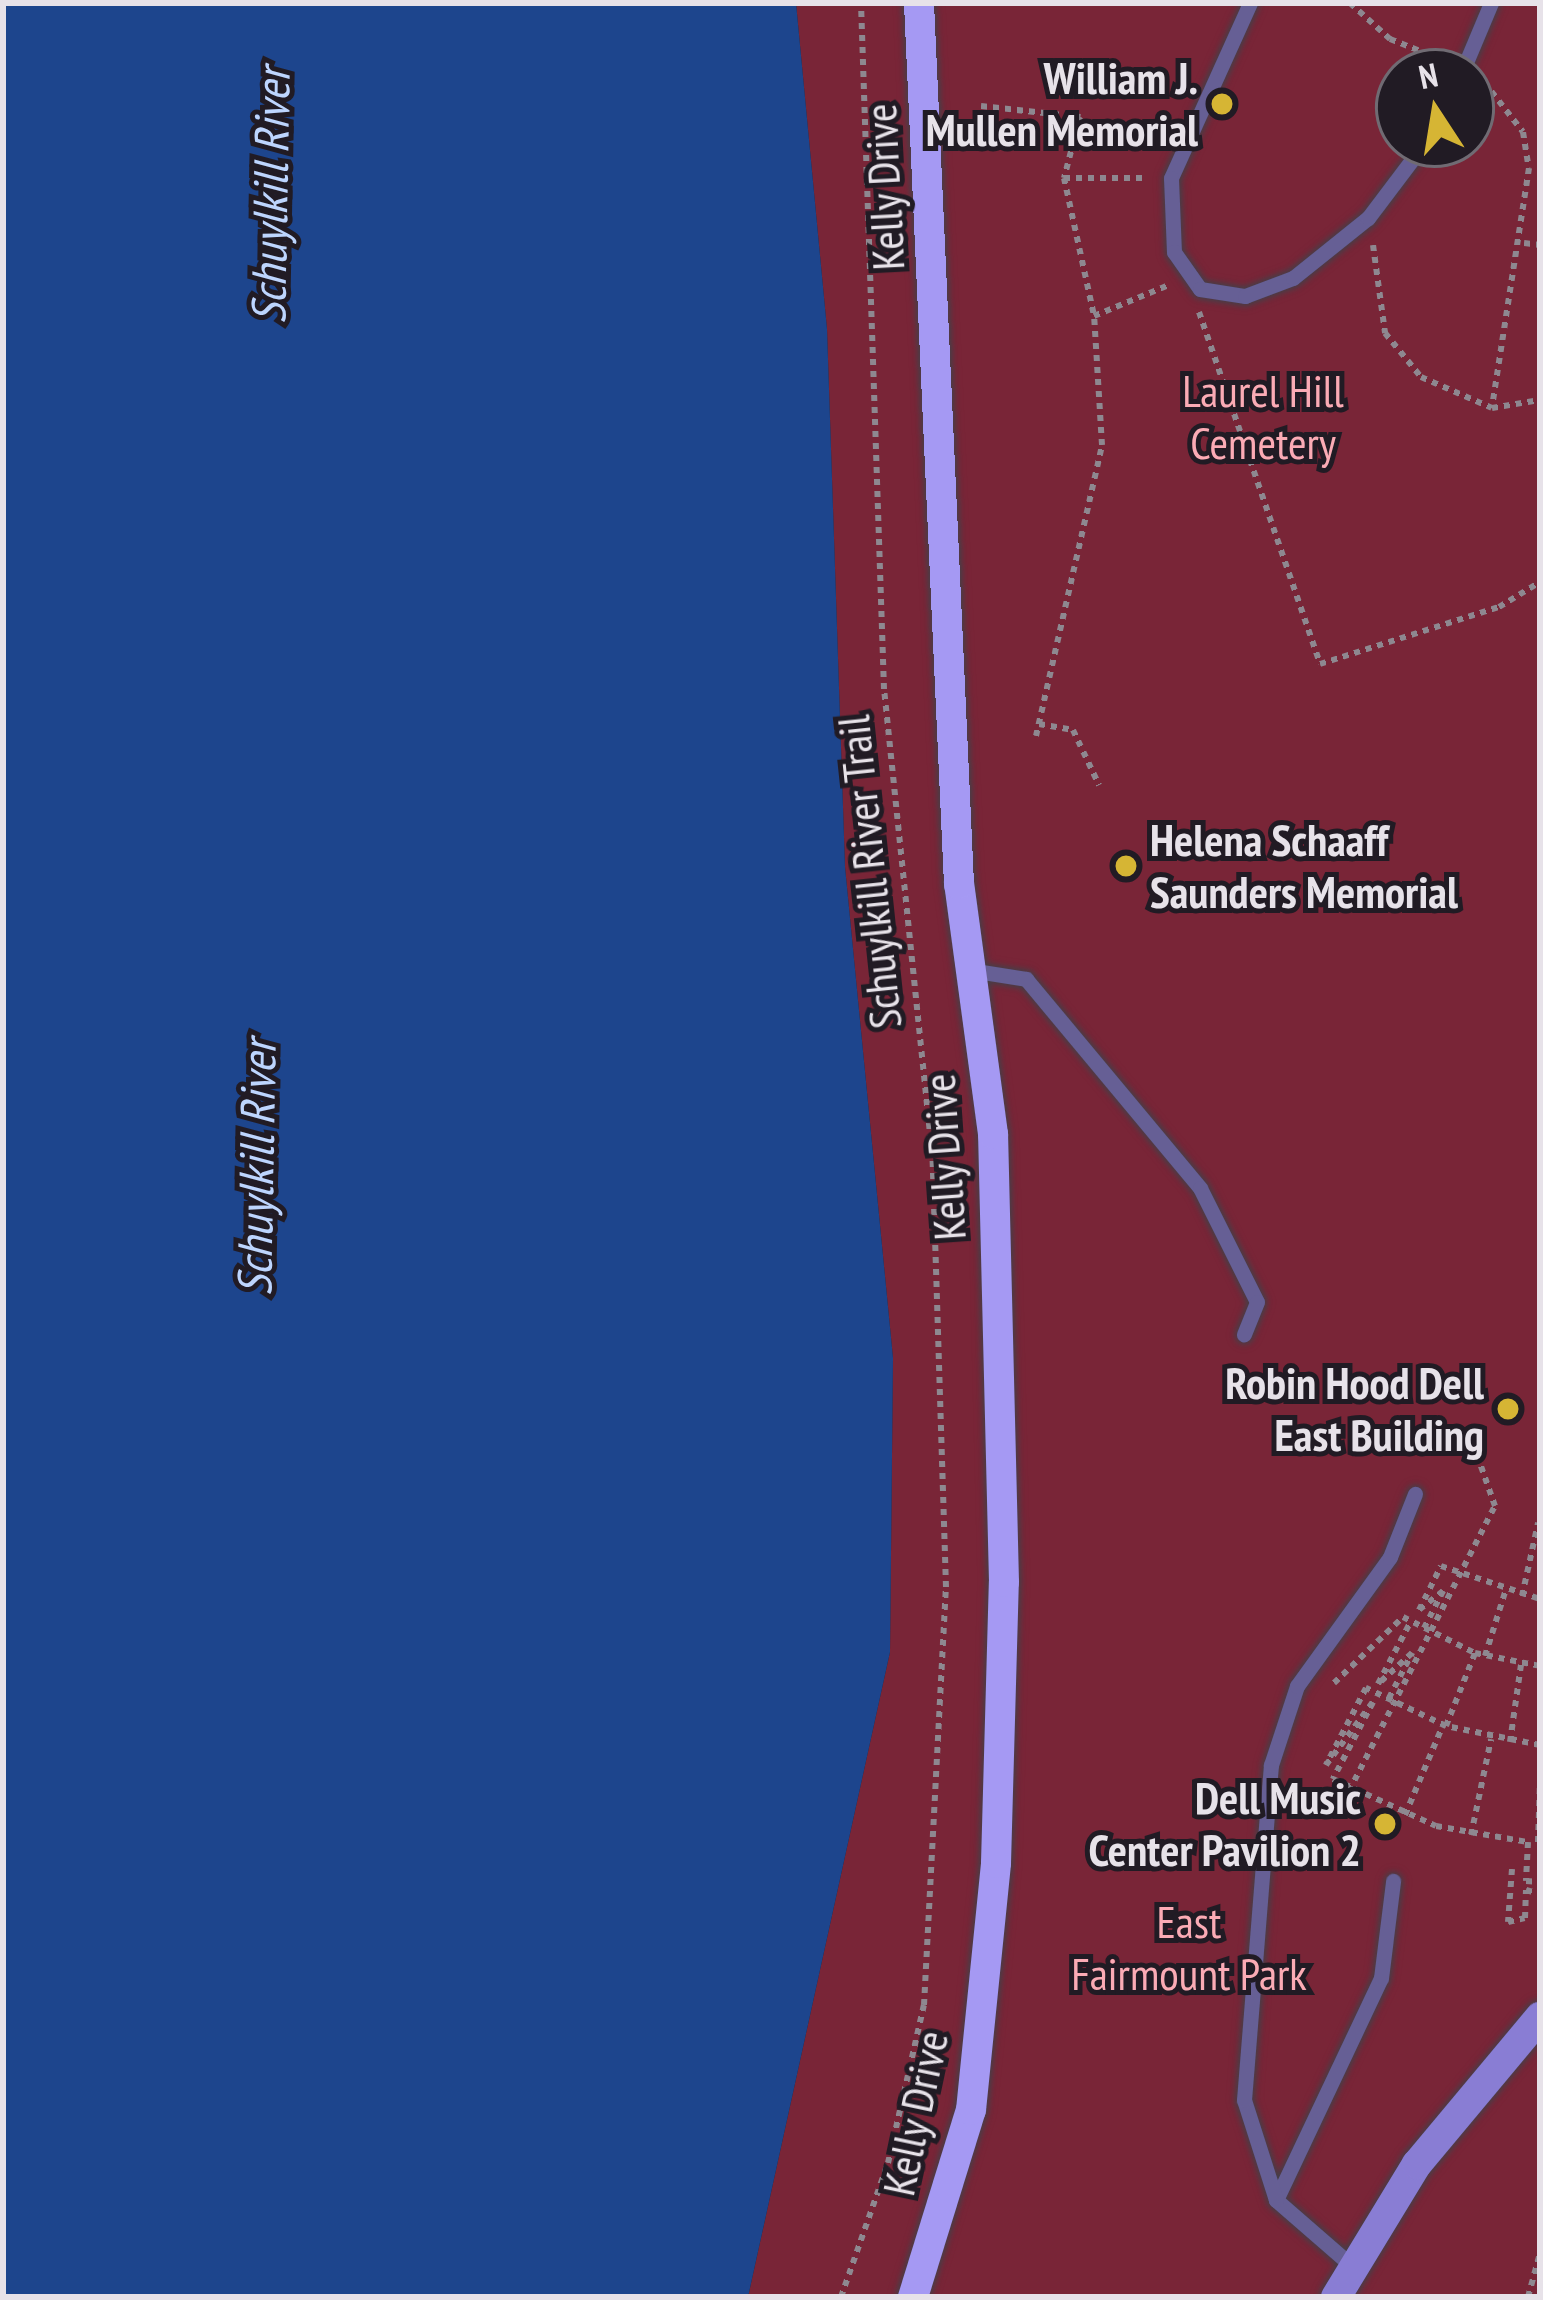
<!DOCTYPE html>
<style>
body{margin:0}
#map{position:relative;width:1543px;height:2300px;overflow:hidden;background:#2b242e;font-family:"PT Sans Narrow",sans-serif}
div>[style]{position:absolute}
.green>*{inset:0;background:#792537}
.water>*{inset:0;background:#1d458d}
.path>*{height:6px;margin-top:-3px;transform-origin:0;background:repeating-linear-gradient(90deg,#8e8890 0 6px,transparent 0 12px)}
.roads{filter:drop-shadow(0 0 3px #453f48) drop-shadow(0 0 3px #453f48)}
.service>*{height:15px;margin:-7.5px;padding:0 7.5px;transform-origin:7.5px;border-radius:7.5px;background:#665f95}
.secondary>*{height:30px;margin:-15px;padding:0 15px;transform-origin:15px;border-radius:15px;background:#897dd4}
.primary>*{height:30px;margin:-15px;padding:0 15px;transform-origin:15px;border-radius:15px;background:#a599f3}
.dots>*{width:33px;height:33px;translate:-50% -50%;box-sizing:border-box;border:6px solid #211b24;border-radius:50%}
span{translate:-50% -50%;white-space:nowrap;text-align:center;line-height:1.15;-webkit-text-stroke:10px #211b24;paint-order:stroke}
.poi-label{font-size:45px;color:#e7e2e9;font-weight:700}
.right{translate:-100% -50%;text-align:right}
.left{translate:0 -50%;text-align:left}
.street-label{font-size:45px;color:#e7e2e9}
.park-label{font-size:45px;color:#fbabb5}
.water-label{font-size:48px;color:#bdd5fe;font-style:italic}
.frame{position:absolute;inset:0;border:6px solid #e7e2e9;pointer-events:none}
.north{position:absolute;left:1375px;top:48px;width:120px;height:120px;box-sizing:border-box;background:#211b24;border:3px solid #706b73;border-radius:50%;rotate:348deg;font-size:33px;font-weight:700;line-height:48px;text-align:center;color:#e7e2e9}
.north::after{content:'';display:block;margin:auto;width:42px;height:54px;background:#d6b534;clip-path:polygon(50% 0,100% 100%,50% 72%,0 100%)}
</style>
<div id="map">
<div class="green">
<div style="clip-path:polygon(evenodd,796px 3px,1540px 3px,1540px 2297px,748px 2297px,890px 1652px,893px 1358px,845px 867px,827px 329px,796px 3px,1399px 72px,1471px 72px,1471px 144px,1399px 144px,1399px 72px)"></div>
</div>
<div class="water">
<div style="clip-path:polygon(3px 3px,796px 3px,827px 329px,845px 867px,893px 1358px,890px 1652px,748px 2297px,3px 2297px)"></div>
</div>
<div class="path">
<div style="left:1350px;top:3px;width:54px;rotate:42deg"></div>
<div style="left:1390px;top:39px;width:54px;rotate:21.8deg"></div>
<div style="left:1484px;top:82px;width:63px;rotate:52deg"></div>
<div style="left:1523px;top:132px;width:36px;rotate:81deg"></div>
<div style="left:1529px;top:168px;width:243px;rotate:98.8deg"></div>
<div style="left:1492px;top:408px;width:49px;rotate:-9.5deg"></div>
<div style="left:981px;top:106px;width:100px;rotate:6.3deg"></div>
<div style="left:1080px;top:117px;width:63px;rotate:104.7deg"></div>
<div style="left:1064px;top:178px;width:141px;rotate:77.7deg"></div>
<div style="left:1094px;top:316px;width:81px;rotate:-22.5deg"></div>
<div style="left:1064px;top:178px;width:80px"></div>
<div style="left:1524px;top:243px;width:16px;rotate:7deg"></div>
<div style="left:1373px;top:245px;width:89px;rotate:82.2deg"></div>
<div style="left:1385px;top:333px;width:57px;rotate:50.7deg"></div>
<div style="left:1421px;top:377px;width:77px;rotate:23.6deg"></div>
<div style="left:1199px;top:312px;width:372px;rotate:71deg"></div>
<div style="left:1320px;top:664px;width:188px;rotate:-17.7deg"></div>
<div style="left:1499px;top:607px;width:48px;rotate:-31.4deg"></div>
<div style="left:1039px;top:724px;width:35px;rotate:10deg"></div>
<div style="left:1073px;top:730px;width:61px;rotate:64.7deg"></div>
<div style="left:1036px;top:736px;width:298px;rotate:-77.2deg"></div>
<div style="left:1102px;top:445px;width:129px;rotate:-93.5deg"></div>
<div style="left:1522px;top:1596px;width:75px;rotate:-77.6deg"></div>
<div style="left:1424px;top:1628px;width:42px;rotate:-62.8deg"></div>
<div style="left:1443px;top:1591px;width:31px;rotate:142deg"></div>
<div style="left:1419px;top:1610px;width:49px;rotate:-63.4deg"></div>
<div style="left:1441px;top:1566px;width:104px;rotate:18.4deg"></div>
<div style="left:1485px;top:1656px;width:67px;rotate:-72.6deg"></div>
<div style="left:1334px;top:1683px;width:95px;rotate:-43.7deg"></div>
<div style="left:1403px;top:1617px;width:80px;rotate:26.6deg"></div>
<div style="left:1475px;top:1653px;width:66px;rotate:11.3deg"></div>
<div style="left:1389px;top:1698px;width:51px;rotate:-62.9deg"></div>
<div style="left:1412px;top:1653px;width:46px;rotate:137.6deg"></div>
<div style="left:1378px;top:1684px;width:71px;rotate:-62.4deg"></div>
<div style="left:1446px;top:1726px;width:79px;rotate:-68.3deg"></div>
<div style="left:1510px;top:1742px;width:78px;rotate:-81.9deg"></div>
<div style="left:1540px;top:1745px;width:96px;rotate:-168.6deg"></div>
<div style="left:1446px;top:1726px;width:89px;rotate:-154.6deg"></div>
<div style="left:1366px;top:1688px;width:87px;rotate:117.5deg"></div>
<div style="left:1326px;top:1765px;width:79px;rotate:-53.3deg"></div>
<div style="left:1373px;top:1702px;width:87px;rotate:117.5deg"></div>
<div style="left:1333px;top:1779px;width:113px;rotate:24.5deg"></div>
<div style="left:1436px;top:1826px;width:93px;rotate:9.9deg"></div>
<div style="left:1528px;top:1842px;width:39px;rotate:93deg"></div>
<div style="left:1526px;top:1881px;width:14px;rotate:4deg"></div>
<div style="left:1349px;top:1791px;width:320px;rotate:-62.9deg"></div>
<div style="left:1495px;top:1506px;width:57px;rotate:-109.4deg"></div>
<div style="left:1476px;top:1452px;width:45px;rotate:-155.1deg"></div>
<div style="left:1405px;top:1815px;width:98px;rotate:-67.1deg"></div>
<div style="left:1471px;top:1835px;width:98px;rotate:-78.2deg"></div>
<div style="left:1538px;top:1842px;width:59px;rotate:-88.1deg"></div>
<div style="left:1512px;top:1869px;width:53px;rotate:94.3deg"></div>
<div style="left:1508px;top:1922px;width:17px;rotate:-13deg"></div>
<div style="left:1525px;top:1918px;width:28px;rotate:-88deg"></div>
<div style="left:1526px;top:1890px;width:15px;rotate:16deg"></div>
<div style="left:841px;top:2297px;width:142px;rotate:-70.7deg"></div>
<div style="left:888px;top:2163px;width:162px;rotate:-77.2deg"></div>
<div style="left:924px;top:2005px;width:419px;rotate:-87deg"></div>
<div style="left:946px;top:1587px;width:434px;rotate:-91.8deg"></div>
<div style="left:932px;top:1153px;width:466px;rotate:-95.9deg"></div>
<div style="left:884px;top:689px;width:686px;rotate:-91.92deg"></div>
<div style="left:1528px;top:2297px;width:46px;rotate:-74.7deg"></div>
</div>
<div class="roads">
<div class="service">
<div style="left:1250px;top:3px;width:192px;rotate:114.3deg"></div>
<div style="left:1171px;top:178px;width:74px;rotate:87.7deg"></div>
<div style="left:1174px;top:252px;width:45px;rotate:54.9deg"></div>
<div style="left:1200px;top:289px;width:46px;rotate:8.8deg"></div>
<div style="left:1245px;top:296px;width:51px;rotate:-20.6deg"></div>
<div style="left:1293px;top:278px;width:96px;rotate:-38.7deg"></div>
<div style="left:1368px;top:218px;width:93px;rotate:-52.9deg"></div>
<div style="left:1462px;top:72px;width:75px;rotate:-67.2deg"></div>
<div style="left:970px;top:970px;width:57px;rotate:9.1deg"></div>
<div style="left:1026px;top:979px;width:272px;rotate:50.2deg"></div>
<div style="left:1200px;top:1188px;width:127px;rotate:63.4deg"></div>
<div style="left:1257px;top:1302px;width:35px;rotate:112deg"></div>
<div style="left:1276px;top:2200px;width:246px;rotate:-64.7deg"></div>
<div style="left:1381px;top:1978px;width:98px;rotate:-82.9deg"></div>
<div style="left:1352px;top:2266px;width:101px;rotate:-139deg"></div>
<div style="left:1276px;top:2200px;width:105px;rotate:-107.7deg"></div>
<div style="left:1244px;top:2100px;width:336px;rotate:-85.4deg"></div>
<div style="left:1271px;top:1765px;width:83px;rotate:-71.8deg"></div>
<div style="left:1297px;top:1686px;width:159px;rotate:-54.2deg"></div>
<div style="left:1390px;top:1557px;width:68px;rotate:-68.4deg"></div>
</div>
<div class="secondary">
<div style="left:1336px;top:2297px;width:156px;rotate:-58.7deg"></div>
<div style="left:1417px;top:2164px;width:192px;rotate:-50.1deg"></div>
</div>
<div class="primary">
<div style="left:913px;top:2297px;width:196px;rotate:-72.8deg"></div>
<div style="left:971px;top:2110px;width:248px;rotate:-84.2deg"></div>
<div style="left:996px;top:1863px;width:281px;rotate:-88.4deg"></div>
<div style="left:1004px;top:1582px;width:448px;rotate:-91.4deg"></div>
<div style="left:993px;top:1134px;width:252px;rotate:-97.7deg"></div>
<div style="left:959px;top:884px;width:882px;rotate:-92.6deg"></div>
</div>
</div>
<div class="dots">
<div style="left:1222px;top:104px;background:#d6b534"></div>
<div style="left:1126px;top:866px;background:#d6b534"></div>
<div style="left:1508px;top:1409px;background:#d6b534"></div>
<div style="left:1385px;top:1824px;background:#d6b534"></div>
</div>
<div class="poi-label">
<span class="right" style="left:1198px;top:104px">William J.<br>Mullen Memorial</span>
<span class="left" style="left:1150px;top:866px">Helena Schaaff<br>Saunders Memorial</span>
<span class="right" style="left:1484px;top:1409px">Robin Hood Dell<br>East Building</span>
<span class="right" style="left:1361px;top:1824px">Dell Music<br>Center Pavilion 2</span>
</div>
<div class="street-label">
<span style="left:884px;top:187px;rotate:-93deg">Kelly Drive</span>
<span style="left:869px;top:872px;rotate:-96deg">Schuylkill River Trail</span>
<span style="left:944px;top:1157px;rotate:-94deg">Kelly Drive</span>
<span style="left:915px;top:2113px;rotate:-78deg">Kelly Drive</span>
</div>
<div class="park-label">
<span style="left:1263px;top:417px">Laurel Hill<br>Cemetery</span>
<span style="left:1189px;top:1948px">East<br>Fairmount Park</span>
</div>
<div class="water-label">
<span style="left:270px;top:196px;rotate:-89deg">Schuylkill River</span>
<span style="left:256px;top:1168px;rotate:-89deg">Schuylkill River</span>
</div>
<div class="frame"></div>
<div class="north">N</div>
</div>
